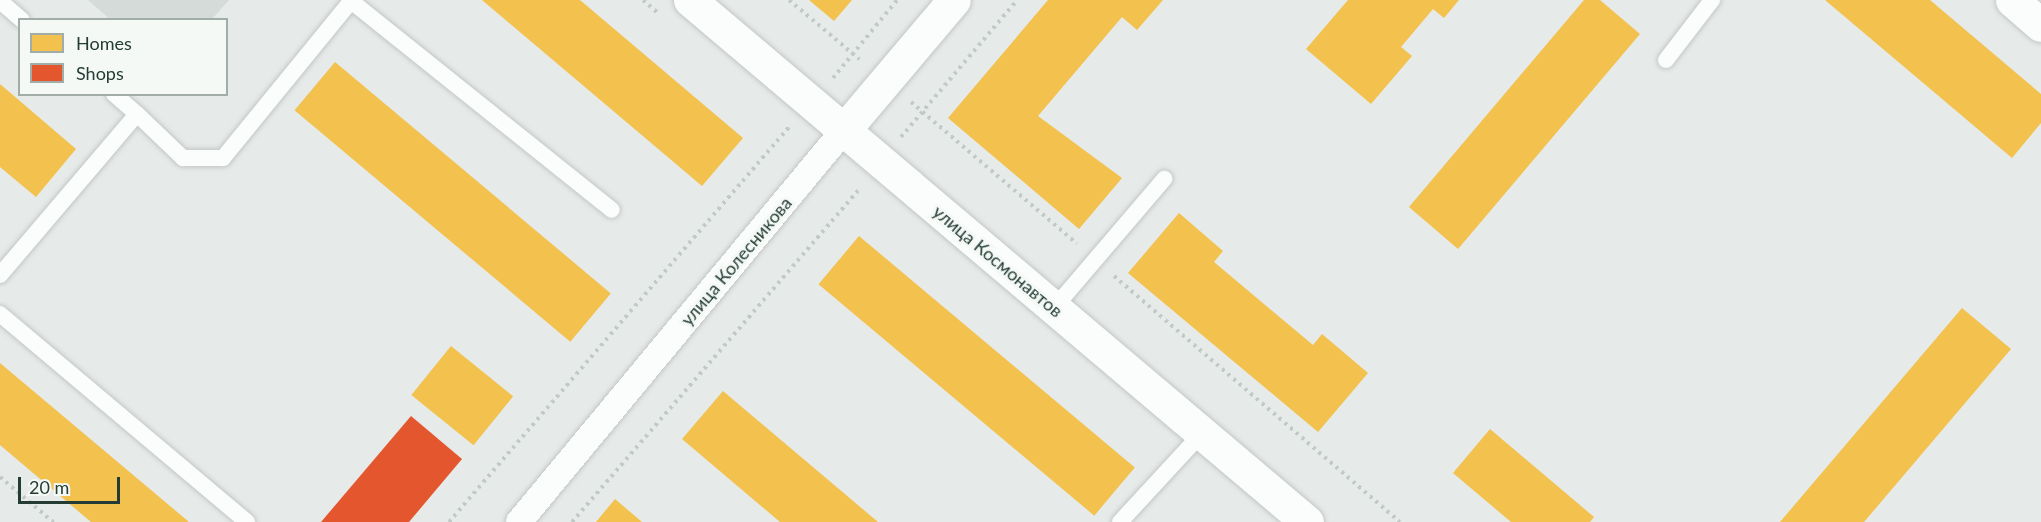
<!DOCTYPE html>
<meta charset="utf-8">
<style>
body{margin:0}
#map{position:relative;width:2041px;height:522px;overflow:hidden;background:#e6eae8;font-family:Lato,sans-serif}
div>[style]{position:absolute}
.built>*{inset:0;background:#d4dbd8}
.homes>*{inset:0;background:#f2c14e;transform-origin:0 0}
.shops>*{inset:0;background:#e4572e}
.path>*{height:4px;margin-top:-2px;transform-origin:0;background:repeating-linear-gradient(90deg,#c2cac6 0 3px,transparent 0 7.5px)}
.roads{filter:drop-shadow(0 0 2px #c3c7c5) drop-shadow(0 0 2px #c3c7c5)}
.service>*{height:16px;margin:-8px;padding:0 8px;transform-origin:8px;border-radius:8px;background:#fbfcfc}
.pedestrian>*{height:26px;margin:-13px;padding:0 13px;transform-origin:13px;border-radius:13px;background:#fbfcfc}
.minor>*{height:33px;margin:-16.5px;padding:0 16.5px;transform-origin:16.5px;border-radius:16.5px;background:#fbfcfc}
.tertiary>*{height:33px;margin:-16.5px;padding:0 16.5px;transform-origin:16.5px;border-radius:16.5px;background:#fbfcfc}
.secondary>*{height:33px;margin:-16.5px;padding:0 16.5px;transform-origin:16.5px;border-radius:16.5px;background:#fbfcfc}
span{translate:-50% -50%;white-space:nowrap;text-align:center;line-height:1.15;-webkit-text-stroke:6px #f4f9f6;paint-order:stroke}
.street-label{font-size:18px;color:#253c35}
.legend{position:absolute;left:18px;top:18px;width:210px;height:78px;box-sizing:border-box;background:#f4f9f6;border:2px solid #a1ada9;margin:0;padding:8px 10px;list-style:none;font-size:18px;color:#253c35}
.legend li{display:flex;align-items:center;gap:12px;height:30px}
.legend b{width:30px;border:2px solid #a1ada9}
.scale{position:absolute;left:18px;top:477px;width:102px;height:27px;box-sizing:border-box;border:3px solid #253c35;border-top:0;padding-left:8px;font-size:18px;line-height:21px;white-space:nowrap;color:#253c35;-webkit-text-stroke:4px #f4f9f6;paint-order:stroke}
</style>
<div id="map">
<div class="built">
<div style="clip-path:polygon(88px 0,229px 0,212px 19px,111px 20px)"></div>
</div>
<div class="homes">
<div style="clip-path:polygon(482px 0,580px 0,743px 138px,702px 186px)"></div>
<div style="clip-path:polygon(809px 0,852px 0,834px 21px)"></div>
<div style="clip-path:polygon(1048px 0,1163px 0,1137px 30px,1122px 17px,1038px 116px,1122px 178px,1079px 229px,948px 118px)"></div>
<div style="clip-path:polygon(1348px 0,1459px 0,1444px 18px,1433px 9px,1401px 47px,1412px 56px,1371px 104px,1306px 49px)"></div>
<div style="clip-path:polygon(1584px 0,1600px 0,1640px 34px,1458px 249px,1409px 207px)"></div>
<div style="clip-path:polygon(1825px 0,1930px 0,2041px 94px,2041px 123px,2012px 158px)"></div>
<div style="left:335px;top:62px;width:360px;height:63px;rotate:40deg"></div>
<div style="clip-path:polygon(0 84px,76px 149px,36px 197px,0 167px)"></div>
<div style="clip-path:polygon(1179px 213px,1223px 251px,1214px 262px,1313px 345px,1322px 334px,1368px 373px,1318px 432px,1128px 273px)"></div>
<div style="left:859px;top:236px;width:360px;height:63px;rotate:40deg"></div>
<div style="clip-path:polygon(1962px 308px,2011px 349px,1864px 522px,1780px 522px)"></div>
<div style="left:451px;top:346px;width:80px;height:63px;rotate:39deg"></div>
<div style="clip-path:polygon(0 363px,189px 522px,91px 522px,0 445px)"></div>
<div style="clip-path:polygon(723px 391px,878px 522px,780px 522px,682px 439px)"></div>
<div style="clip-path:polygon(1490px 429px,1594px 517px,1590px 522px,1511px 522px,1453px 473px)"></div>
<div style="clip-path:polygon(615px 499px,642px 522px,596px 522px)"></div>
</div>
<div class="shops">
<div style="clip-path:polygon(411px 416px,462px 459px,409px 522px,321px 522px)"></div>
</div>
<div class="path">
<div style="left:643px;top:0;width:20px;rotate:41deg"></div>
<div style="left:789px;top:0;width:92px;rotate:40.1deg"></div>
<div style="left:833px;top:78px;width:101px;rotate:-50.6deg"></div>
<div style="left:911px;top:102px;width:218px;rotate:40.5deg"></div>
<div style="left:901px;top:137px;width:180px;rotate:-49.7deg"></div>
<div style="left:1114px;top:276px;width:377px;rotate:40.7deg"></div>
<div style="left:0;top:477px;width:70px;rotate:40.3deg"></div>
<div style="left:449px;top:522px;width:523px;rotate:-49.27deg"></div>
<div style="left:572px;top:522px;width:442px;rotate:-49.2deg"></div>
</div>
<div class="roads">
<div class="service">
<div style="left:0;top:1px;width:29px;rotate:41deg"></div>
<div style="left:351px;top:1px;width:334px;rotate:38.7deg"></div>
<div style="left:1666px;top:60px;width:76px;rotate:-52.5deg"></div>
<div style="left:114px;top:94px;width:30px;rotate:41deg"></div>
<div style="left:0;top:275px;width:211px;rotate:-49.6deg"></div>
<div style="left:137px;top:114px;width:64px;rotate:43.7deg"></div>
<div style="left:183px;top:158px;width:40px"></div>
<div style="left:223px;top:158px;width:204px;rotate:-50.8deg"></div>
<div style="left:1054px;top:308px;width:170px;rotate:-49.5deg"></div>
<div style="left:0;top:314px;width:323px;rotate:40.1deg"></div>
<div style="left:1120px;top:522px;width:121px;rotate:-47.3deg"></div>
</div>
<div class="pedestrian">
<div style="left:519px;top:522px;width:509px;rotate:-50.34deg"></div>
</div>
<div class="minor">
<div style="left:844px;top:130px;width:170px;rotate:-49.8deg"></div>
</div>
<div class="tertiary">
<div style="left:690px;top:0;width:808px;rotate:40.23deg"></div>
</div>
<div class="secondary">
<div style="left:2012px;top:0;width:38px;rotate:41deg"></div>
</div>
</div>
<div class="street-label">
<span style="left:736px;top:261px;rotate:-50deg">улица Колесникова</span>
<span style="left:998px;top:261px;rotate:40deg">улица Космонавтов</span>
</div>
<ul class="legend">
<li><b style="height:16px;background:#f2c14e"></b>Homes</li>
<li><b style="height:16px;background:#e4572e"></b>Shops</li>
</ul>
<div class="scale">20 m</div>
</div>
